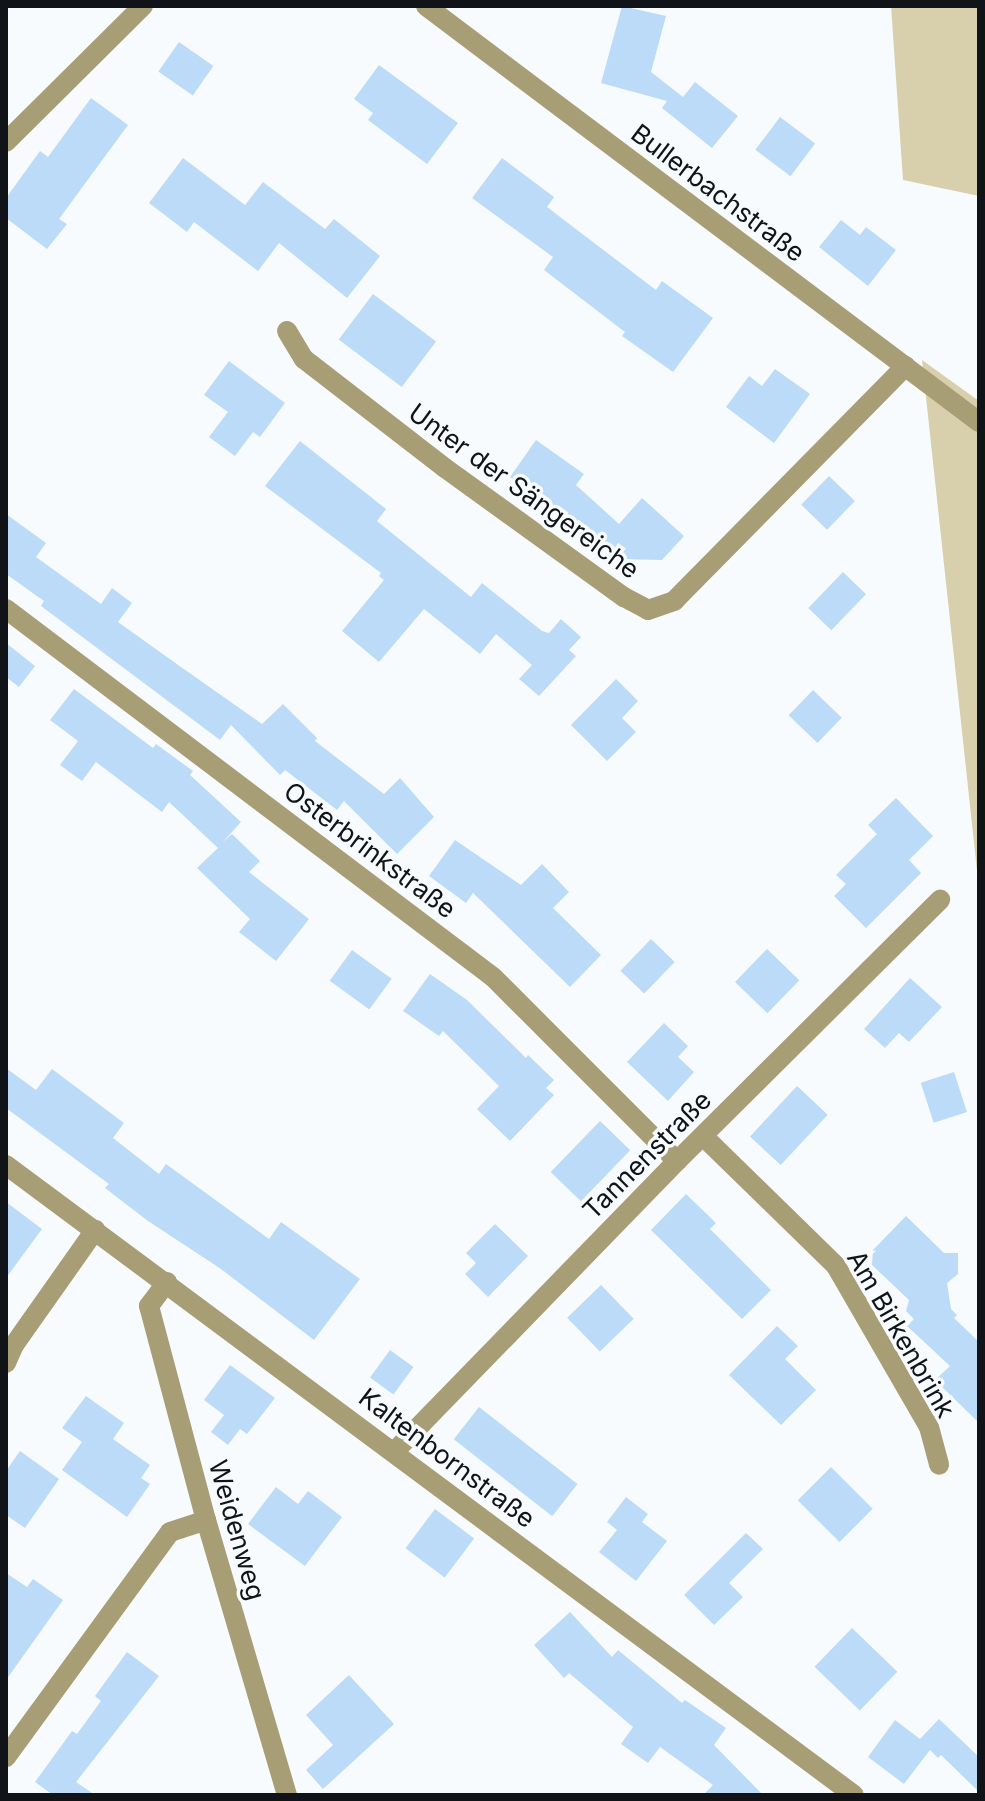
<!DOCTYPE html>
<meta charset="utf-8">
<style>
body{margin:0}
#map{position:relative;width:985px;height:1801px;overflow:hidden;background:#f8fbfd;font-family:Inter,sans-serif}
div>[style]{position:absolute}
.green>*{inset:0;background:#d8d0ad}
.building>*{inset:0;background:#bbdbf8;transform-origin:0 0}
.street>*{height:20px;margin:-10px;padding:0 10px;transform-origin:10px;border-radius:10px;background:#a79e76}
span{translate:-50% -50%;white-space:nowrap;text-align:center;line-height:1.15;-webkit-text-stroke:7px #f8fbfd;paint-order:stroke}
.street-label{font-size:26px;color:#101418}
.frame{position:absolute;inset:0;border:8px solid #101418;pointer-events:none}
</style>
<div id="map">
<div class="green">
<div style="clip-path:polygon(891px 6px,979px 6px,979px 196px,903px 180px)"></div>
<div style="clip-path:polygon(922px 360px,979px 401px,979px 884px,978px 880px)"></div>
</div>
<div class="building">
<div style="clip-path:polygon(622px 6px,666px 16px,651px 72px,683px 97px,695px 82px,738px 116px,712px 148px,662px 108px,667px 101px,601px 83px)"></div>
<div style="left:179px;top:42px;width:42px;height:36px;rotate:35deg"></div>
<div style="clip-path:polygon(379px 65px,458px 123px,427px 164px,368px 120px,373px 113px,354px 99px)"></div>
<div style="clip-path:polygon(91px 98px,128px 125px,59px 219px,67px 224px,47px 249px,6px 218px,6px 198px,40px 151px,48px 157px)"></div>
<div style="left:780px;top:117px;width:44px;height:41px;rotate:37deg"></div>
<div style="clip-path:polygon(183px 158px,245px 205px,263px 182px,325px 229px,334px 219px,380px 256px,347px 298px,279px 243px,258px 271px,194px 222px,187px 232px,149px 203px)"></div>
<div style="clip-path:polygon(502px 158px,554px 197px,547px 207px,656px 290px,662px 281px,713px 318px,673px 372px,622px 336px,625px 332px,544px 270px,553px 257px,472px 198px)"></div>
<div style="clip-path:polygon(841px 220px,860px 235px,866px 227px,896px 250px,868px 286px,819px 247px)"></div>
<div style="left:373px;top:294px;width:79px;height:57px;rotate:37deg"></div>
<div style="clip-path:polygon(229px 361px,285px 403px,260px 437px,253px 432px,235px 456px,209px 437px,228px 412px,204px 395px)"></div>
<div style="clip-path:polygon(775px 369px,810px 394px,774px 443px,726px 407px,749px 376px,762px 386px)"></div>
<div style="clip-path:polygon(536px 440px,584px 474px,576px 485px,619px 524px,642px 498px,684px 536px,662px 560px,617px 559px,560px 508px,557px 511px,510px 477px)"></div>
<div style="clip-path:polygon(300px 441px,386px 509px,377px 521px,471px 597px,482px 583px,542px 631px,549px 633px,561px 619px,581px 637px,569px 650px,576px 656px,539px 696px,519px 679px,532px 665px,496px 634px,480px 654px,424px 609px,379px 662px,342px 631px,384px 580px,379px 576px,381px 573px,265px 486px)"></div>
<div style="left:829px;top:476px;width:36px;height:40px;rotate:44deg"></div>
<div style="clip-path:polygon(6px 514px,46px 543px,36px 557px,101px 604px,112px 588px,132px 603px,118px 622px,181px 667px,262px 724px,283px 704px,317px 738px,315px 741px,384px 794px,400px 778px,434px 817px,397px 854px,344px 801px,337px 810px,285px 770px,280px 775px,231px 725px,220px 740px,41px 606px,44px 601px,6px 574px)"></div>
<div style="left:843px;top:572px;width:32px;height:50px;rotate:44deg"></div>
<div style="clip-path:polygon(6px 643px,35px 666px,19px 687px,6px 677px)"></div>
<div style="clip-path:polygon(616px 679px,638px 701px,622px 718px,636px 732px,607px 761px,571px 725px)"></div>
<div style="clip-path:polygon(74px 689px,153px 748px,156px 744px,193px 771px,190px 775px,241px 822px,223px 842px,232px 834px,260px 861px,249px 872px,309px 919px,276px 961px,239px 932px,250px 919px,197px 868px,218px 848px,169px 802px,162px 812px,96px 762px,82px 781px,60px 765px,78px 741px,50px 720px)"></div>
<div style="left:813px;top:690px;width:40px;height:35px;rotate:44deg"></div>
<div style="clip-path:polygon(896px 798px,933px 836px,909px 860px,921px 873px,866px 928px,834px 896px,846px 884px,836px 875px,877px 834px,868px 825px)"></div>
<div style="clip-path:polygon(455px 840px,521px 885px,542px 864px,569px 892px,553px 908px,601px 955px,570px 987px,473px 893px,466px 903px,429px 876px)"></div>
<div style="left:651px;top:939px;width:33px;height:44px;rotate:44deg"></div>
<div style="left:767px;top:949px;width:45px;height:46px;rotate:44deg"></div>
<div style="left:352px;top:950px;width:49px;height:38px;rotate:36deg"></div>
<div style="clip-path:polygon(430px 974px,467px 1000px,526px 1058px,528px 1055px,554px 1080px,546px 1088px,554px 1095px,510px 1141px,477px 1109px,499px 1086px,443px 1031px,439px 1036px,403px 1011px)"></div>
<div style="clip-path:polygon(910px 978px,942px 1007px,909px 1042px,899px 1033px,885px 1048px,864px 1029px)"></div>
<div style="clip-path:polygon(664px 1023px,688px 1046px,678px 1057px,694px 1072px,668px 1101px,627px 1062px)"></div>
<div style="clip-path:polygon(6px 1068px,36px 1090px,52px 1069px,124px 1123px,113px 1138px,159px 1174px,166px 1164px,269px 1239px,281px 1222px,360px 1279px,314px 1340px,221px 1269px,148px 1221px,105px 1188px,109px 1184px,6px 1108px)"></div>
<div style="left:954px;top:1072px;width:42px;height:35px;rotate:72deg"></div>
<div style="left:797px;top:1086px;width:42px;height:69px;rotate:43deg"></div>
<div style="left:600px;top:1121px;width:42px;height:71px;rotate:44deg"></div>
<div style="clip-path:polygon(686px 1194px,716px 1223px,710px 1229px,771px 1290px,742px 1319px,651px 1230px)"></div>
<div style="clip-path:polygon(6px 1202px,42px 1229px,6px 1278px)"></div>
<div style="clip-path:polygon(906px 1216px,944px 1253px,958px 1253px,958px 1274px,947px 1283px,951px 1309px,957px 1315px,954px 1318px,979px 1342px,979px 1423px,935px 1380px,950px 1366px,907px 1326px,914px 1319px,906px 1311px,909px 1300px,872px 1265px,873px 1250px)"></div>
<div style="clip-path:polygon(495px 1224px,528px 1256px,488px 1297px,465px 1274px,476px 1263px,466px 1253px)"></div>
<div style="left:601px;top:1285px;width:47px;height:47px;rotate:46deg"></div>
<div style="clip-path:polygon(777px 1326px,798px 1346px,785px 1359px,816px 1390px,781px 1425px,729px 1375px)"></div>
<div style="left:390px;top:1350px;width:29px;height:34px;rotate:36deg"></div>
<div style="clip-path:polygon(230px 1365px,275px 1398px,247px 1434px,240px 1429px,228px 1445px,211px 1432px,224px 1415px,204px 1400px)"></div>
<div style="clip-path:polygon(86px 1396px,124px 1423px,113px 1439px,150px 1465px,141px 1478px,150px 1484px,127px 1517px,62px 1470px,82px 1442px,62px 1428px)"></div>
<div style="left:479px;top:1407px;width:125px;height:41px;rotate:38deg"></div>
<div style="clip-path:polygon(20px 1451px,59px 1479px,25px 1528px,6px 1515px,6px 1471px)"></div>
<div style="left:831px;top:1467px;width:59px;height:47px;rotate:45deg"></div>
<div style="clip-path:polygon(276px 1487px,298px 1504px,308px 1491px,342px 1517px,305px 1566px,248px 1524px)"></div>
<div style="clip-path:polygon(626px 1497px,648px 1514px,642px 1522px,667px 1541px,636px 1581px,599px 1552px,617px 1530px,607px 1522px)"></div>
<div style="left:435px;top:1509px;width:49px;height:49px;rotate:37deg"></div>
<div style="clip-path:polygon(746px 1533px,763px 1549px,729px 1583px,743px 1597px,714px 1625px,684px 1595px)"></div>
<div style="clip-path:polygon(6px 1573px,27px 1587px,33px 1579px,63px 1600px,6px 1680px)"></div>
<div style="clip-path:polygon(570px 1612px,612px 1657px,618px 1650px,682px 1703px,685px 1700px,726px 1728px,714px 1745px,763px 1795px,703px 1795px,713px 1785px,660px 1747px,648px 1763px,621px 1744px,633px 1727px,569px 1673px,564px 1678px,534px 1645px)"></div>
<div style="left:852px;top:1628px;width:63px;height:54px;rotate:44deg"></div>
<div style="clip-path:polygon(127px 1652px,159px 1676px,76px 1782px,95px 1795px,53px 1795px,35px 1782px,72px 1731px,77px 1734px,101px 1701px,95px 1696px)"></div>
<div style="clip-path:polygon(349px 1675px,394px 1724px,323px 1789px,306px 1770px,333px 1745px,306px 1715px)"></div>
<div style="clip-path:polygon(939px 1719px,979px 1757px,979px 1792px,941px 1755px,938px 1758px,930px 1750px,904px 1784px,868px 1757px,895px 1720px,920px 1739px)"></div>
</div>
<div class="street">
<div style="left:426px;top:6px;width:692px;rotate:36.95deg"></div>
<div style="left:6px;top:142px;width:193px;rotate:-44.8deg"></div>
<div style="left:287px;top:331px;width:33px;rotate:59deg"></div>
<div style="left:304px;top:359px;width:178px;rotate:37.7deg"></div>
<div style="left:445px;top:468px;width:221px;rotate:35.8deg"></div>
<div style="left:624px;top:597px;width:27px;rotate:28deg"></div>
<div style="left:648px;top:610px;width:28px;rotate:-19deg"></div>
<div style="left:674px;top:601px;width:330px;rotate:-45.4deg"></div>
<div style="left:6px;top:609px;width:610px;rotate:37.08deg"></div>
<div style="left:493px;top:977px;width:260px;rotate:45deg"></div>
<div style="left:703px;top:1136px;width:186px;rotate:44.3deg"></div>
<div style="left:836px;top:1266px;width:186px;rotate:60deg"></div>
<div style="left:929px;top:1427px;width:39px;rotate:75deg"></div>
<div style="left:6px;top:1165px;width:1056px;rotate:36.61deg"></div>
<div style="left:167px;top:1282px;width:30px;rotate:127deg"></div>
<div style="left:149px;top:1306px;width:221px;rotate:75.1deg"></div>
<div style="left:206px;top:1520px;width:287px;rotate:73.6deg"></div>
<div style="left:6px;top:1363px;width:20px;rotate:-66deg"></div>
<div style="left:14px;top:1345px;width:141px;rotate:-54.8deg"></div>
<div style="left:395px;top:1451px;width:405px;rotate:-45.8deg"></div>
<div style="left:677px;top:1161px;width:371px;rotate:-44.8deg"></div>
<div style="left:6px;top:1757px;width:278px;rotate:-53.9deg"></div>
<div style="left:170px;top:1532px;width:38px;rotate:-18deg"></div>
</div>
<div class="street-label">
<span style="left:718px;top:193px;rotate:37deg">Bullerbachstraße</span>
<span style="left:524px;top:491px;rotate:36deg">Unter der Sängereiche</span>
<span style="left:370px;top:850px;rotate:37deg">Osterbrinkstraße</span>
<span style="left:647px;top:1155px;rotate:-45deg">Tannenstraße</span>
<span style="left:901px;top:1334px;rotate:60deg">Am Birkenbrink</span>
<span style="left:447px;top:1458px;rotate:37deg">Kaltenbornstraße</span>
<span style="left:237px;top:1530px;rotate:74deg">Weidenweg</span>
</div>
<div class="frame"></div>
</div>
